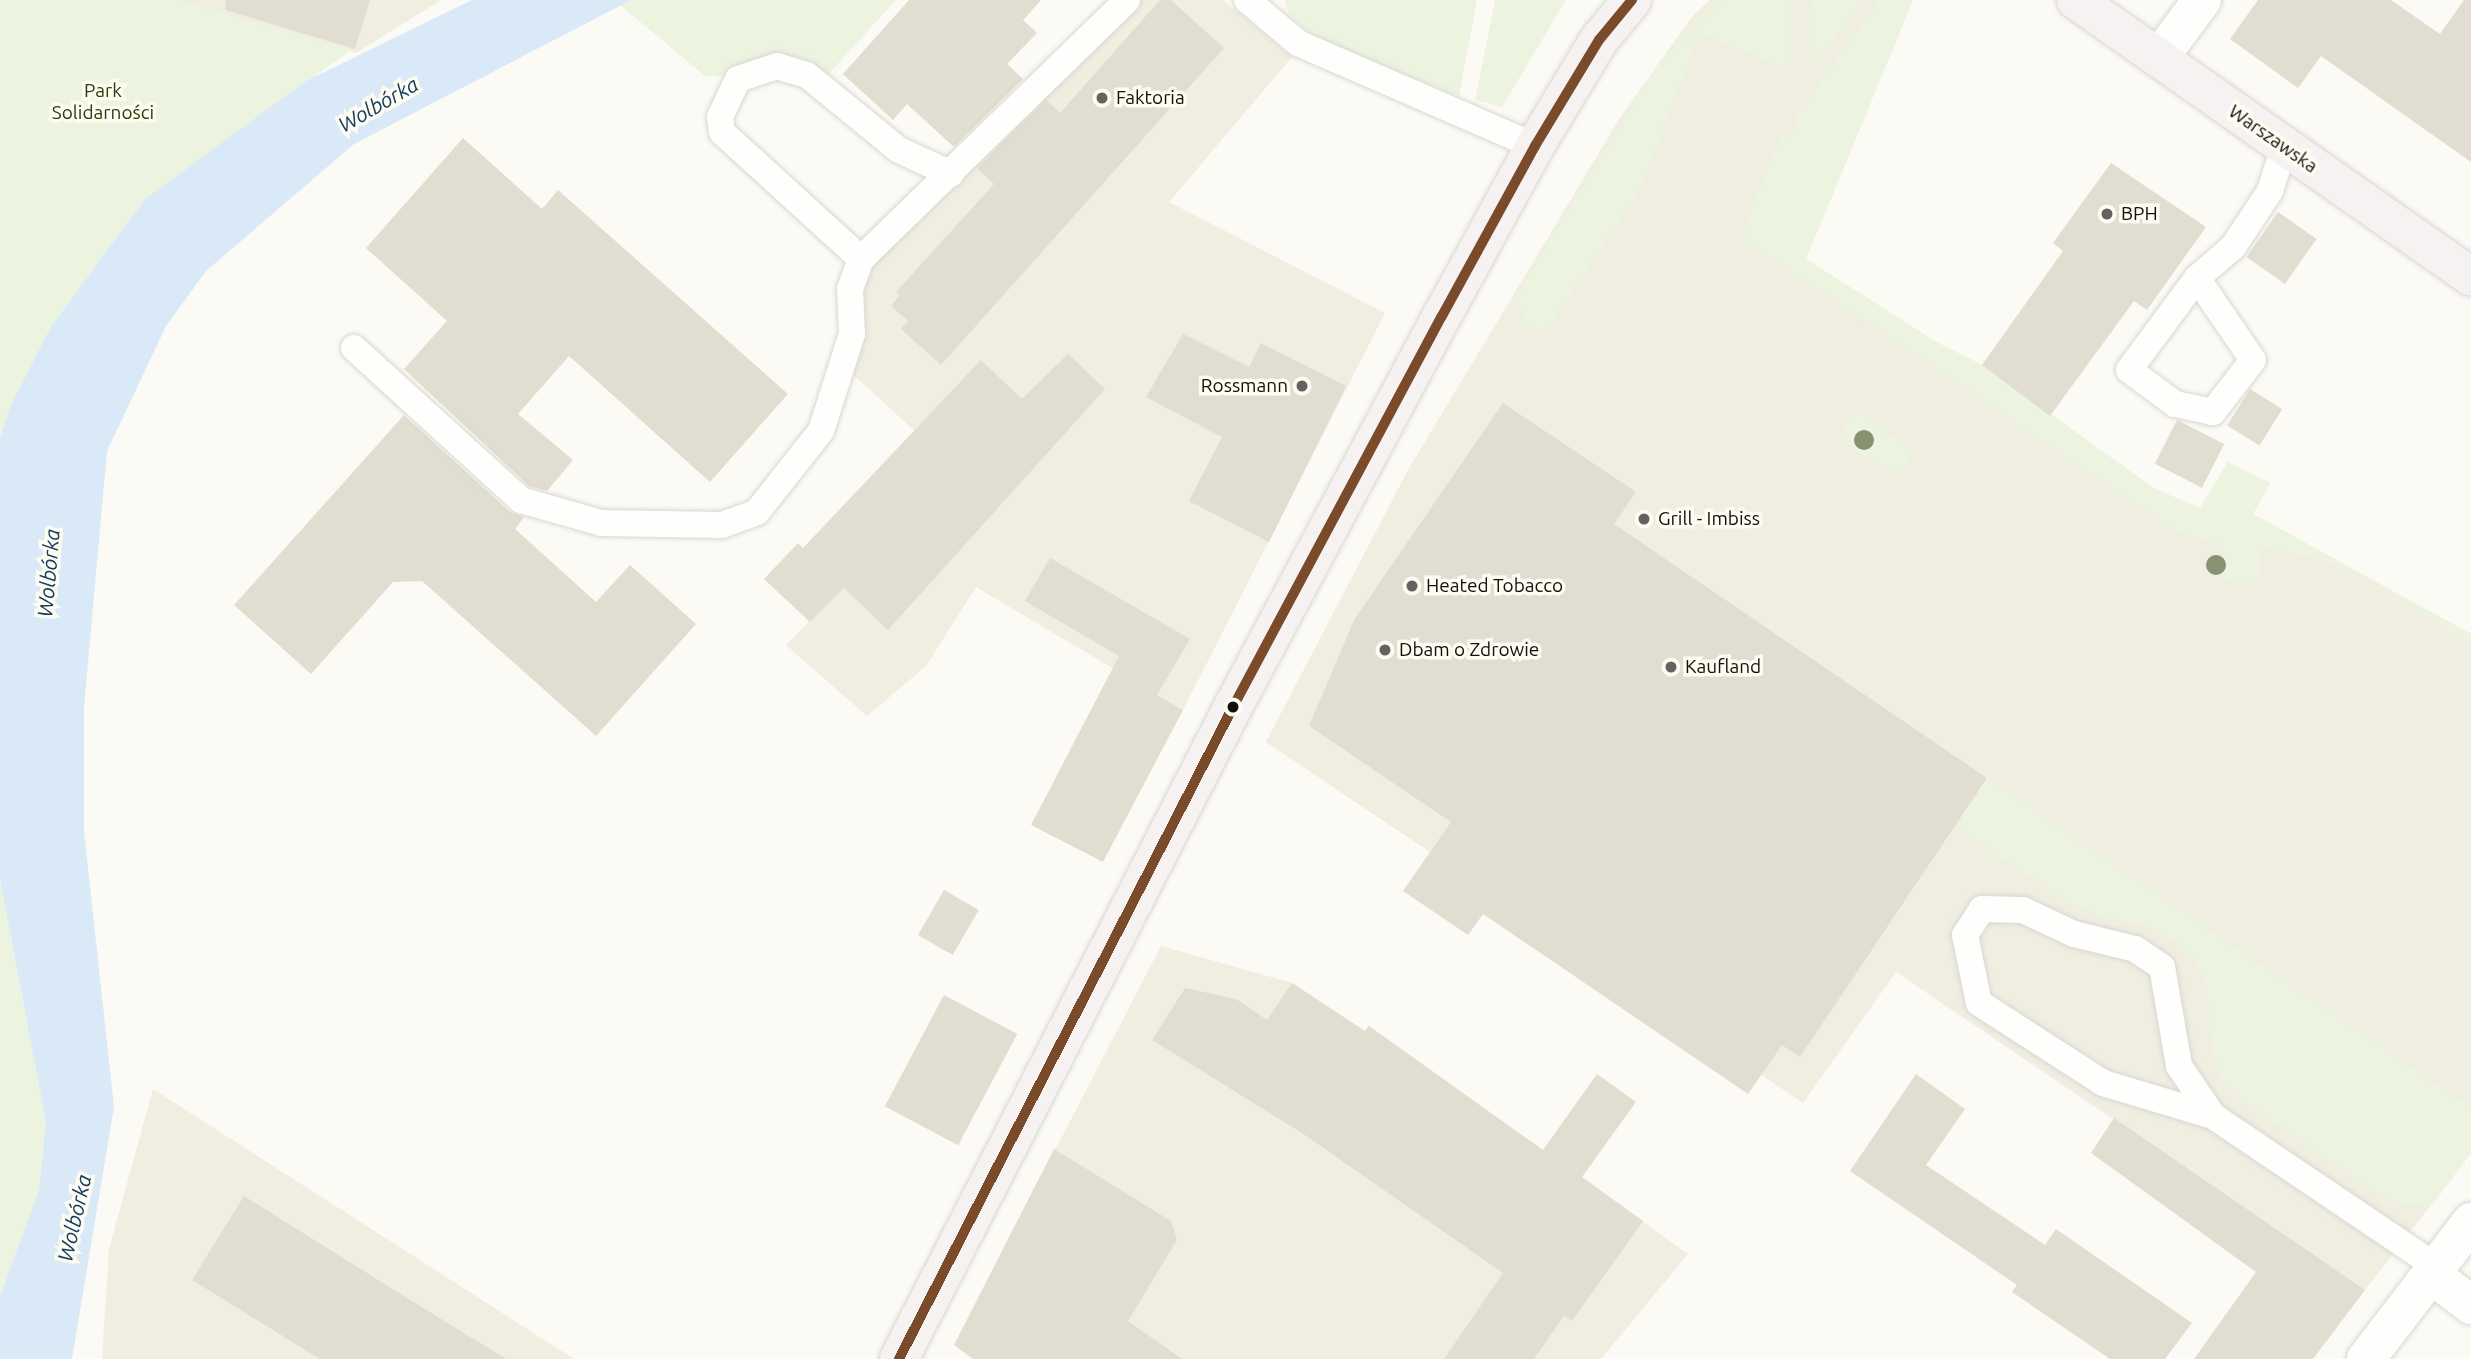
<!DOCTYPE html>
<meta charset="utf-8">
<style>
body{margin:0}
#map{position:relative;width:2471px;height:1359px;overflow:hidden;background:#fbfaf4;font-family:Ubuntu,sans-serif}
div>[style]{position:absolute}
.built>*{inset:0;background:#f0ede1}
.green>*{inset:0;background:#ecf4e0;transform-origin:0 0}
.water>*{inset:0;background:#d9e9f8}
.building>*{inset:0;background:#e1ddd1;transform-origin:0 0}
.roads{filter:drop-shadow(0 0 2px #d8d7d3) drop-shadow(0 0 2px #d8d7d3)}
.lane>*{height:26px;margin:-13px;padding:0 13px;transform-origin:13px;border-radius:13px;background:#fefefd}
.street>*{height:38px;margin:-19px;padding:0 19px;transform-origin:19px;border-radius:19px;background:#fefefd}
.secondary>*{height:38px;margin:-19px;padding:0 19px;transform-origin:19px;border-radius:19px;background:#f7f2f2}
.bus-1>*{height:10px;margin:-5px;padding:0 5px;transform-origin:5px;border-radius:5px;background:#7a4b2a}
.trees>*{width:20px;height:20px;margin:-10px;border-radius:50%;background:#889273}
.dots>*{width:19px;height:19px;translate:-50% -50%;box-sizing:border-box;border:4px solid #fefbf1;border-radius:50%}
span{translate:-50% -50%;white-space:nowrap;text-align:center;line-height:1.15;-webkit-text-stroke:7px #fefbf1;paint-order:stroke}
.park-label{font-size:19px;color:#293d09}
.poi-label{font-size:19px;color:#11100d}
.left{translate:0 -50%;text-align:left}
.right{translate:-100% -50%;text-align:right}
.street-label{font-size:19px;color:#11100d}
.water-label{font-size:21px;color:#123c61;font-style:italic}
</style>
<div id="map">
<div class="built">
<div style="clip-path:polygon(176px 0,441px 0,356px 53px)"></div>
<div style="clip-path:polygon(1111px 0,1223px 0,1292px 57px,1169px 202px,1385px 313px,1183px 710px,976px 587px,926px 666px,867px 716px,786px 645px,956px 469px,832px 355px,869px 266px)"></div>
<div style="clip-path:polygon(1710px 0,1913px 0,1806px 259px,1938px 343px,1982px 365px,2155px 489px,2200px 508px,2228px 462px,2270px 483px,2253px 514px,2471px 634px,2471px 1153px,2365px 1290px,1896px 972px,1803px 1103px,1266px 742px,1408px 470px,1620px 118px,1694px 14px)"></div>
<div style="clip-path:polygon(1161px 946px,1292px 983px,1365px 1031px,1369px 1026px,1688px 1254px,1601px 1359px,973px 1359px,954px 1345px)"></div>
<div style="clip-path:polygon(153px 1089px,574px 1359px,102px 1359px,109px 1249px)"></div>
</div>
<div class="green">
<div style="clip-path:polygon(0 0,176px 0,351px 50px,145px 199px,50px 328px,10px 407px,0 471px)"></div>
<div style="clip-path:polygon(631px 0,896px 0,825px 78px,705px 76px,620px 5px)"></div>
<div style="clip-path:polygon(1285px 0,1477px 0,1459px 96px,1322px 42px,1290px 16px)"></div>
<div style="clip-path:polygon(1495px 0,1566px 0,1502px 107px,1475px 100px)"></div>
<div style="clip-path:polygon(1721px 0,1792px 0,1790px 70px,1700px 33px,1638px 194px,1543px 335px,1525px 323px,1516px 296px,1660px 61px)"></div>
<div style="clip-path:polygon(1810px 0,1864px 0,1813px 66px,1809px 64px)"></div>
<div style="clip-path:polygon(1879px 0,1913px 0,1806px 259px,1938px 343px,1982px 365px,2155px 489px,2200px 508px,2228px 462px,2270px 483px,2253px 514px,2471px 634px,2471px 645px,2370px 579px,2320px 559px,2261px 547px,2257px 584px,2220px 580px,2224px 546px,2175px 531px,1741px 237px,1781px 136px,1789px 139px,1799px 112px)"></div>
<div style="left:1856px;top:411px;width:70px;height:32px;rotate:34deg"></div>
<div style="clip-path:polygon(1987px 778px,2471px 1108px,2471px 1153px,2433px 1204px,2410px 1205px,2386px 1199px,2248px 1105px,2223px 1082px,2211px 1047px,2207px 988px,2193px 960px,2175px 942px,2149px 926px,2102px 917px,2066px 901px,1955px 827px)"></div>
<div style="clip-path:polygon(0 880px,46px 1122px,39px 1190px,0 1307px)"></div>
</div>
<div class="water">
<div style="clip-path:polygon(472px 0,631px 0,354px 144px,206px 271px,166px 326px,107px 451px,84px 707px,84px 831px,114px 1107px,72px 1359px,0 1359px,0 1297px,39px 1190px,46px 1122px,0 880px,0 439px,10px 407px,50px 328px,145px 199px,306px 81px)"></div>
</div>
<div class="building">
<div style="clip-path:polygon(226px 0,370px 0,355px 49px,225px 10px)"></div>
<div style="clip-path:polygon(909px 0,1041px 0,1023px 20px,1037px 33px,1007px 64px,1023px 79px,954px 147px,907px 104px,893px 120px,843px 74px)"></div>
<div style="clip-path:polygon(1160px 0,1171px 0,1224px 48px,941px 365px,901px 329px,908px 321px,891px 306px,900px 295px,896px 292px,994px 184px,977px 168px,1046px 100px,1060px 113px)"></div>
<div style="clip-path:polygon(2258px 0,2391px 0,2440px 34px,2464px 0,2471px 0,2471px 162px,2321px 56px,2298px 88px,2230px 39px)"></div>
<div style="clip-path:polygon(463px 138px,542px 209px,558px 190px,788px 394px,710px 482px,569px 356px,518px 414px,573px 460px,547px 491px,529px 486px,404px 369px,447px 321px,366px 248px)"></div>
<div style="clip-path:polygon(2111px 163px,2206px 227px,2147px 310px,2134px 301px,2050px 416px,1982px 365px,2063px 251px,2053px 243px)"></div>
<div style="left:2278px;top:212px;width:47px;height:55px;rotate:35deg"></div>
<div style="clip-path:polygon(1183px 334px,1249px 367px,1261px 343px,1346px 386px,1269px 542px,1189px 501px,1222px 437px,1146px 397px)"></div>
<div style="clip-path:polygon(1068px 354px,1105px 389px,888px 630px,844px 588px,810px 622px,764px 579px,798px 543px,803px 548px,981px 360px,1022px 399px)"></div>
<div style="left:2250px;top:389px;width:38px;height:43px;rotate:32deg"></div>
<div style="clip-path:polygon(1503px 403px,1636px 492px,1614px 524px,1987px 778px,1800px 1057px,1782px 1045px,1748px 1094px,1483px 914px,1468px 935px,1403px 891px,1451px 822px,1309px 726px,1354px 620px)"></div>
<div style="clip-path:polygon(404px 415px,510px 512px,524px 517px,515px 529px,596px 602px,630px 565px,696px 624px,596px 736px,422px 581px,393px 582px,311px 674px,234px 605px)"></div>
<div style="left:2177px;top:420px;width:53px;height:49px;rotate:27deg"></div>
<div style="clip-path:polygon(1050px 558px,1190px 639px,1157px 695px,1183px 710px,1103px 862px,1031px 825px,1119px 656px,1025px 601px)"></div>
<div style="left:944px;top:890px;width:40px;height:52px;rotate:30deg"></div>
<div style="clip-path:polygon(1292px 983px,1365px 1031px,1369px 1026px,1543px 1150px,1597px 1074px,1636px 1102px,1582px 1177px,1643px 1221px,1572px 1321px,1564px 1316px,1534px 1359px,1444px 1359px,1503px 1273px,1302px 1133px,1152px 1040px,1185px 988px,1236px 999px,1267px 1020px)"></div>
<div style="left:944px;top:995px;width:83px;height:126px;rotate:28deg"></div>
<div style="clip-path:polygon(1916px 1074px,1965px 1109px,1926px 1165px,2045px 1245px,2056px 1229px,2192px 1323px,2165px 1359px,2110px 1359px,2012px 1292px,2017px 1285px,1850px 1171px)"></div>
<div style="clip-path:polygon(2114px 1118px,2365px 1290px,2313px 1359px,2194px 1359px,2256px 1272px,2091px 1153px)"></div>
<div style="clip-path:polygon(1054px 1149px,1171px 1221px,1177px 1240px,1128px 1321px,1182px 1359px,973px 1359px,954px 1345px)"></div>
<div style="clip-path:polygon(244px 1196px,399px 1293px,506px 1359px,320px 1359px,192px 1280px)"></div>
</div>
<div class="roads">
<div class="lane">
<div style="left:1247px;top:0;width:67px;rotate:40.1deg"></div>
<div style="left:1298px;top:43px;width:258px;rotate:23.5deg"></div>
<div style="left:861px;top:259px;width:188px;rotate:-137.6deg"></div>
<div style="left:722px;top:132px;width:15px;rotate:-98deg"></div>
<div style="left:720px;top:117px;width:42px;rotate:-64.7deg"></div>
<div style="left:738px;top:79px;width:41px;rotate:-18.4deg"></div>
<div style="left:777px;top:66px;width:31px;rotate:17deg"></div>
<div style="left:807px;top:75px;width:119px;rotate:39.2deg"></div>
<div style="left:899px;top:150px;width:57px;rotate:24.8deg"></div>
<div style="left:2197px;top:278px;width:99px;rotate:55.7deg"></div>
<div style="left:2253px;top:360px;width:66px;rotate:127.6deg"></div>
<div style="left:2213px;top:412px;width:39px;rotate:-168deg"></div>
<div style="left:2175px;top:404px;width:57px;rotate:-143.5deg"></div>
<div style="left:2129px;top:370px;width:114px;rotate:-53.5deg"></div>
<div style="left:2197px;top:278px;width:48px;rotate:-40.7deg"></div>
<div style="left:2233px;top:247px;width:67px;rotate:-56.5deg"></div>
<div style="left:2270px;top:191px;width:46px;rotate:-72.3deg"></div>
<div style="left:354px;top:348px;width:226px;rotate:42.3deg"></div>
<div style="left:521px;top:500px;width:83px;rotate:16deg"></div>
<div style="left:601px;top:523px;width:121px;rotate:0.9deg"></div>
<div style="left:722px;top:525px;width:37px;rotate:-20deg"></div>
<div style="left:757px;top:512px;width:103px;rotate:-51.7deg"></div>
<div style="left:821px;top:431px;width:102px;rotate:-72.3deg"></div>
<div style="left:852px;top:334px;width:45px;rotate:-92.5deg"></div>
<div style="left:850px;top:289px;width:32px;rotate:-70deg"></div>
<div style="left:861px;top:259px;width:371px;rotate:-44.2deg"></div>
<div style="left:2213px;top:1116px;width:60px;rotate:-124.2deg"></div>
<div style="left:2179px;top:1066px;width:100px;rotate:-99.7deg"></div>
<div style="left:2162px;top:967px;width:32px;rotate:-146deg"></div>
<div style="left:2135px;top:949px;width:63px;rotate:-166.2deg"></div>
<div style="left:2074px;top:934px;width:56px;rotate:-154.8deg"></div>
<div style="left:2023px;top:910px;width:41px;rotate:-178.6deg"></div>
<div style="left:1982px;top:909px;width:31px;rotate:123deg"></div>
<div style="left:1965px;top:935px;width:69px;rotate:78.4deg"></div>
<div style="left:1979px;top:1003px;width:148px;rotate:32.8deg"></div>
<div style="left:2103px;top:1083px;width:115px;rotate:16.7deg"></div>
<div style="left:2213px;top:1116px;width:270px;rotate:34deg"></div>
</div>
<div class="street">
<div style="left:2159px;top:58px;width:72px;rotate:-53.4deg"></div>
<div style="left:2431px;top:1274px;width:51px;rotate:37.8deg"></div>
<div style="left:2366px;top:1359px;width:173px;rotate:-52.5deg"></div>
</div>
<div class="secondary">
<div style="left:2076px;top:0;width:482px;rotate:35deg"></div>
<div style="left:899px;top:1359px;width:733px;rotate:-62.88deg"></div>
<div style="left:1233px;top:707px;width:443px;rotate:-61.9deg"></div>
<div style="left:1442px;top:316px;width:194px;rotate:-61.3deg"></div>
<div style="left:1535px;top:146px;width:124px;rotate:-58.9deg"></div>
<div style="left:1599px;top:40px;width:52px;rotate:-50.5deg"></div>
</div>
</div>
<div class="bus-1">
<div style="left:899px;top:1359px;width:733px;rotate:-62.88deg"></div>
<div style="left:1233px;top:707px;width:443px;rotate:-61.9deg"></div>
<div style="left:1442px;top:316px;width:194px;rotate:-61.3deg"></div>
<div style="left:1535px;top:146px;width:124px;rotate:-58.9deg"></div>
<div style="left:1599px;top:40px;width:52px;rotate:-50.5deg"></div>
</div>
<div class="trees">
<div style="left:1864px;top:440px"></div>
<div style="left:2216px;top:565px"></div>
</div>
<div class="dots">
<div style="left:1102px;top:98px;background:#63625e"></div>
<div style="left:2107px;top:214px;background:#63625e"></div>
<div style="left:1302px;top:386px;background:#63625e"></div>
<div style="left:1644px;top:519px;background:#63625e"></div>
<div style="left:1412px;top:586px;background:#63625e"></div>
<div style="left:1385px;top:650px;background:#63625e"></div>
<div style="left:1671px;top:667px;background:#63625e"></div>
<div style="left:1233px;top:707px;background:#11100d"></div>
</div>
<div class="park-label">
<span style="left:103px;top:102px">Park<br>Solidarności</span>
</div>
<div class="poi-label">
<span class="left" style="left:1116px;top:98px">Faktoria</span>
<span class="left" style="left:2121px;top:214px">BPH</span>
<span class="right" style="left:1288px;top:386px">Rossmann</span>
<span class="left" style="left:1658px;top:519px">Grill - Imbiss</span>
<span class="left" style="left:1426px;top:586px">Heated Tobacco</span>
<span class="left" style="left:1399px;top:650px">Dbam o Zdrowie</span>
<span class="left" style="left:1685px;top:667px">Kaufland</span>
</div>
<div class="street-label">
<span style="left:2273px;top:139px;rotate:35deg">Warszawska</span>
</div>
<div class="water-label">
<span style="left:378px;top:104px;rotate:-30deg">Wolbórka</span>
<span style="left:48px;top:573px;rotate:-85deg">Wolbórka</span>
<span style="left:74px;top:1218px;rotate:-77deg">Wolbórka</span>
</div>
</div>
